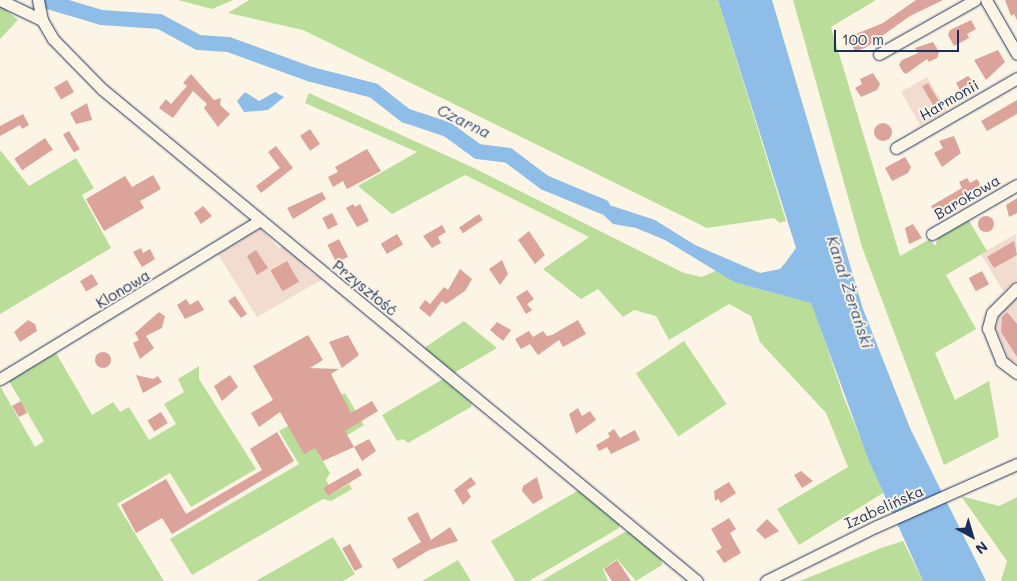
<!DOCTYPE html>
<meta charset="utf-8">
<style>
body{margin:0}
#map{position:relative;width:1017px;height:581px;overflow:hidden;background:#fcf5e5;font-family:Mali,sans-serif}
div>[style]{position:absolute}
.built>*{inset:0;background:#f2dccf;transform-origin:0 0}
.green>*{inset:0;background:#bade99;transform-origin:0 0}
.water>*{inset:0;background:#8ebde8}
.river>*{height:15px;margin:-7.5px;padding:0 7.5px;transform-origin:7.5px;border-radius:7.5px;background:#8ebde8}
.building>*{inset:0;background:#dca39b;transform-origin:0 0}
.round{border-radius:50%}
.roads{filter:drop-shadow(0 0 1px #1b2f5e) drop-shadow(0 0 1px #1b2f5e)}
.minor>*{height:11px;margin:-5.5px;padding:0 5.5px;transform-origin:5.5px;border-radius:5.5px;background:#fcf5e5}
span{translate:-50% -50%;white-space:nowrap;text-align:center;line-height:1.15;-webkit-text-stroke:4px #fcf5e5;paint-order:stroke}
.street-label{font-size:15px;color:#1b2f5e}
.water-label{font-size:16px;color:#385280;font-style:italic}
.north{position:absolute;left:947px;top:511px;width:50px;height:50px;-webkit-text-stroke:4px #fcf5e5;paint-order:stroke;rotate:141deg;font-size:14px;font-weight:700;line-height:20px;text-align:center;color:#1b2f5e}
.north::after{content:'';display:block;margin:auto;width:18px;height:22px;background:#1b2f5e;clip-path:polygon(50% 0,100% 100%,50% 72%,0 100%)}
.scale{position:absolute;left:834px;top:30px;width:125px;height:22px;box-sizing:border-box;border:2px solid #1b2f5e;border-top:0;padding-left:6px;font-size:15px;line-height:18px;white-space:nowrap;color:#1b2f5e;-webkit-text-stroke:4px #fcf5e5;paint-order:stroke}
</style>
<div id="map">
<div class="built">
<div style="left:927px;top:77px;width:39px;height:30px;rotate:60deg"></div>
<div style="clip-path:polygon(260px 228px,279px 248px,283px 246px,304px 263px,309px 272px,323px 279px,257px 317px,218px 254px)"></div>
<div style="clip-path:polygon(1016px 234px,1017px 280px,1003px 291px,981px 254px)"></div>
<div style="clip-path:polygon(1017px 295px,1017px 363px,1009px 359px,996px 328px,1002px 307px)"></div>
</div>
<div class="green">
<div style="clip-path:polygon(178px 0,233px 0,212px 9px)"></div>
<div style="clip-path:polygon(249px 0,718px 0,786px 221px,780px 223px,774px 218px,707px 228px,303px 30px,228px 13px)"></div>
<div style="clip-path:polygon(793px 0,876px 0,831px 27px,900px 256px,930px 239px,935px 246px,939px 236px,968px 219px,987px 251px,946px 275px,976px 329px,935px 353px,955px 400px,989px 381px,999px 437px,944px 465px,862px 247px)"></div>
<div style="clip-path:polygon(0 5px,18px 20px,0 39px)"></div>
<div style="clip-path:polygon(309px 93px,474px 168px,684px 273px,702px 277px,717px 270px,734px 282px,812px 303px,844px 398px,883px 493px,799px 545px,777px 509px,848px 467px,826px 413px,760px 342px,751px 316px,729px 304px,669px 340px,656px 316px,634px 310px,623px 317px,598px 289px,581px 299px,543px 269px,589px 237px,465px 175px,392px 214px,358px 186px,417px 152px,305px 103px)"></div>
<div style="clip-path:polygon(0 150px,29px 186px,76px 158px,94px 188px,82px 195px,111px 248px,0 314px)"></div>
<div style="clip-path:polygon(464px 321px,497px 348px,454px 373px,424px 348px)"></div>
<div style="left:684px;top:341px;width:76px;height:58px;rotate:56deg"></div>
<div style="clip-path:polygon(56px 353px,92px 415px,113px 402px,120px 412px,129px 407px,149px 440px,176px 424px,164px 404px,184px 392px,178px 379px,199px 366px,199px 379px,256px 469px,191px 507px,170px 473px,117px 504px,164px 581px,0 581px,0 386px,35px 447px,44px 441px,9px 381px)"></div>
<div style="clip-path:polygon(443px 379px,472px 403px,471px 407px,408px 443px,403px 439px,397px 441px,382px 415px)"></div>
<div style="clip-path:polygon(345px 393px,364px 425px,318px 453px,330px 473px,326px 480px,329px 485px,323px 488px,328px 496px,349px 484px,352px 489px,331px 501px,323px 499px,192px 575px,170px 539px,299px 464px,279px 431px)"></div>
<div style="clip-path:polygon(579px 490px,619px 524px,619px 528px,529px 581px,515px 581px,491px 541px)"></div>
<div style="clip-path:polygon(961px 496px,999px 506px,1017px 497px,1017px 581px,1001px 581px,1007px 561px)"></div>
<div style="clip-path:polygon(625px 532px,631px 532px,661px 556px,662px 565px,636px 581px,617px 559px,603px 569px,608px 581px,541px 581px)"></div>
<div style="clip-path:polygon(333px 537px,355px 574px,343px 581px,256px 581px)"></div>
<div style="clip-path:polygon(903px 541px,923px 581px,800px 581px,881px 548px)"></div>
<div style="clip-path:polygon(458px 560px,471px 581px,422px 581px,441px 570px)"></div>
</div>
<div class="water">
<div style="clip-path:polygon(718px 0,772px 0,863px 309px,910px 428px,986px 581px,923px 581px,869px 461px,811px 303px,734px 282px,665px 240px,636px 228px,613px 224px,585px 197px,655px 220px,695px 245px,760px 273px,780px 269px,786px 262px,796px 248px)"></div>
<div style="clip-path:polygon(245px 92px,259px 101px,275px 92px,284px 97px,268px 110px,244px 112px,237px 101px)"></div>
</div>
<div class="river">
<div style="left:44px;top:0;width:59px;rotate:16.6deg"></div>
<div style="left:101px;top:17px;width:58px;rotate:3.9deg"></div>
<div style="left:159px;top:21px;width:44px;rotate:28.3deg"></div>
<div style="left:198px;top:42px;width:30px;rotate:4deg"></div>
<div style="left:228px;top:44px;width:88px;rotate:19.9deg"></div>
<div style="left:311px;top:74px;width:64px;rotate:14.5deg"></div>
<div style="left:373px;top:90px;width:41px;rotate:38deg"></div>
<div style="left:405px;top:115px;width:44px;rotate:18.4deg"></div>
<div style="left:447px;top:129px;width:37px;rotate:36deg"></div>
<div style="left:477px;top:151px;width:31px;rotate:7deg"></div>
<div style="left:508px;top:155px;width:45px;rotate:36.9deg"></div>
<div style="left:544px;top:182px;width:63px;rotate:22.5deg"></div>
</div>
<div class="building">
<div style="clip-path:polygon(916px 0,943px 0,910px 16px,865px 48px,855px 51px,849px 40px,851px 36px,883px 23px)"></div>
<div style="clip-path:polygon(1005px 0,1017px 0,1017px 20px,1014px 14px,1011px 16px)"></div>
<div style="clip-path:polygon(971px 20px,976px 29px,967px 34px,969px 38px,954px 46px,948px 35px,950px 30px)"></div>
<div style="clip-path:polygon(933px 42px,939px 52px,937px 58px,929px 62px,927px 59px,906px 74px,903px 72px,899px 65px,902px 60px,918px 53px,915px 48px)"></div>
<div style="clip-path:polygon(998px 50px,1005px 62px,986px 80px,974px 60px)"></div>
<div style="clip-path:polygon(873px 73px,880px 84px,877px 90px,861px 97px,855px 88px,862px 84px,860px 79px)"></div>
<div style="clip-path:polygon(191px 74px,214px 100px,221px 98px,220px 105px,230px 114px,218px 127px,204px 108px,207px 104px,193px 91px,173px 118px,159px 108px,166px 99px,171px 104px,187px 86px,183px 83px)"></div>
<div style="clip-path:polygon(968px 76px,978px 86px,961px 92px,956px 83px)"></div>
<div style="left:67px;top:80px;width:14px;height:15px;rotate:60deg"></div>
<div style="left:928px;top:83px;width:29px;height:7px;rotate:59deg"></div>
<div style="clip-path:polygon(1017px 100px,1017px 114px,987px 131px,981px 121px)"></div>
<div style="clip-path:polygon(87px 103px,92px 120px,76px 124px,70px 113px)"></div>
<div style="clip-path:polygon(23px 114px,29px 125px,22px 129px,20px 125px,0 136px,0 126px)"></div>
<div class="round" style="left:874px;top:123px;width:18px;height:18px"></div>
<div style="left:310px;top:129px;width:18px;height:12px;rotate:56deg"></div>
<div style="left:69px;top:131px;width:21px;height:7px;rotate:59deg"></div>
<div style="clip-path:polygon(954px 136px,961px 153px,942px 167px,934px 153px,943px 148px,939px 141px)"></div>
<div style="left:45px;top:138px;width:14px;height:37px;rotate:56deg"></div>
<div style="clip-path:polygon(276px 146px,293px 168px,261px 193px,256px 186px,280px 168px,268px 152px)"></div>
<div style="clip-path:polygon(367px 149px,381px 171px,347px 189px,343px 181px,333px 187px,328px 177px,338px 172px,335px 167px)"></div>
<div style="clip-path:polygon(905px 157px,911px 167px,908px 173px,892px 181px,885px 168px)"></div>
<div style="clip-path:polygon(153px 175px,161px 189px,140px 201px,144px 208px,104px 231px,86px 199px,125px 176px,132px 187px)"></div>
<div style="clip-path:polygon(967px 178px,970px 183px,977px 179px,983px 189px,937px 216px,931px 206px,962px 188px,959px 182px)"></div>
<div style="clip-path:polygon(322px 192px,326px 199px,293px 219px,287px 208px)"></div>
<div style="clip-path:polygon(1017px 198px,1017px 213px,1009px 217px,1006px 205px)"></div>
<div style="clip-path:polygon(353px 204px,355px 207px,360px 204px,369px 221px,357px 227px,346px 208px)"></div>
<div style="clip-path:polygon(203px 206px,212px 216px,201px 224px,194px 213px)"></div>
<div style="left:332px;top:213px;width:13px;height:11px;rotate:63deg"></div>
<div style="left:479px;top:214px;width:7px;height:24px;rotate:56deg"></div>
<div class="round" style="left:978px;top:216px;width:16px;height:16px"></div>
<div style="clip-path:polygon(913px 224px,922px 238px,909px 244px,905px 228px)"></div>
<div style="clip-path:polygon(442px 225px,446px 232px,438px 237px,441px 243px,432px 248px,423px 236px)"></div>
<div style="clip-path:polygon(529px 231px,545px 255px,535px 264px,518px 240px)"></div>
<div style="left:397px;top:234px;width:12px;height:19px;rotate:59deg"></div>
<div style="left:339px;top:239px;width:20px;height:13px;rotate:63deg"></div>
<div style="clip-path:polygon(1014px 241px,1017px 255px,994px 268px,987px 257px)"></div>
<div style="clip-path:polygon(141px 248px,143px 253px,150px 249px,155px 259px,142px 267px,133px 252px)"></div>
<div style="clip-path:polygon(256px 250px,268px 268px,257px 275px,247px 256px)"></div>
<div style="clip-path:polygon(502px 260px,508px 274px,500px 285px,489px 269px)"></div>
<div style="left:287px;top:261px;width:24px;height:19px;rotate:60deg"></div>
<div style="clip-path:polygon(460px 269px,472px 279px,465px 291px,446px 304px,442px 301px,430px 317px,419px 308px,425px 300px,430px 304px,444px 287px,448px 290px)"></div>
<div style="left:982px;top:271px;width:15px;height:15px;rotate:62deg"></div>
<div style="left:92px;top:274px;width:12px;height:14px;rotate:59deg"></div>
<div style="clip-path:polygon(527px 290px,534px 299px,527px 304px,532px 310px,526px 314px,516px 297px)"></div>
<div style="clip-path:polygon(235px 296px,247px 314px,241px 318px,228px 301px)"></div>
<div style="clip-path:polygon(186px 299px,190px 305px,198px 300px,204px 310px,185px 319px,177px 305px)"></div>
<div style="clip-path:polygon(159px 312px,165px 316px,162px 328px,146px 336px,154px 348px,140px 359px,133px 343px,139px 340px,135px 333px)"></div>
<div style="clip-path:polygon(1007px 312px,1017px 324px,1017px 357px,1001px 332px,1002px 317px)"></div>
<div style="clip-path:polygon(28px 320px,35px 324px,37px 331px,20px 342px,14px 332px)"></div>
<div style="clip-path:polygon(578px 320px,586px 334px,563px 347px,559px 340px,538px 355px,530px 344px,521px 349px,515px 339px,529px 331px,533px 337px,543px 331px,547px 336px,552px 335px)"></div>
<div style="clip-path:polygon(497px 322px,511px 330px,503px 341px,490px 330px)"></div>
<div style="clip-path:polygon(308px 335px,323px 360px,310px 368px,339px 369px,331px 374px,351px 413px,372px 401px,378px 411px,345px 431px,354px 447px,369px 439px,376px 451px,362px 461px,354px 447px,323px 461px,315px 448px,304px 454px,280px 412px,259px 427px,251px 413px,273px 400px,253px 366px)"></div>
<div style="clip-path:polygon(348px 335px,359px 355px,342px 368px,329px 342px)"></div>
<div class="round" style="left:95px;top:352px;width:16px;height:16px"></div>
<div style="clip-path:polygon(136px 375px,153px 379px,158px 376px,162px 382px,143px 393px)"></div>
<div style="clip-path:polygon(230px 375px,238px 387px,222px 401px,214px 386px)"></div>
<div style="clip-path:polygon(21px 401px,27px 413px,19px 417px,12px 406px)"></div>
<div style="clip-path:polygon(578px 408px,582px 416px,590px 411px,596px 420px,576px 434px,569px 414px)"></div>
<div style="left:161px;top:412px;width:13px;height:16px;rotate:58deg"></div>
<div style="clip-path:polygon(614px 429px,620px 438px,635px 430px,640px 440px,611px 454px,607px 447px,599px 451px,596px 445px,610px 437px,608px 433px)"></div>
<div style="clip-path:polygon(277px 432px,294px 461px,172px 534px,162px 518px,136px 533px,121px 505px,166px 479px,186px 514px,262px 470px,250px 449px)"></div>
<div style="clip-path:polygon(358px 468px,362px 475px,328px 496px,323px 488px)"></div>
<div style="clip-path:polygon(801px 471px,813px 481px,802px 488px,794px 475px)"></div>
<div style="clip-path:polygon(471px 477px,476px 484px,467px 490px,471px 497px,463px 505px,454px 490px)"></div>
<div style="clip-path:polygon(537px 477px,543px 498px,533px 504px,522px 491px,523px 486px)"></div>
<div style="clip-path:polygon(729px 482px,736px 493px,721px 503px,718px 499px,715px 501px,714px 491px)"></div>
<div style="clip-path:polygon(418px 512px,431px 540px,450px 527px,458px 541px,429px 550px,398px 569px,392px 559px,421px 542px,407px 518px)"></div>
<div style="clip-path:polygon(729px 518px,736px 529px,730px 533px,741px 553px,724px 563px,716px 551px,722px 548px,711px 529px)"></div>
<div style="clip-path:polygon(767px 519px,779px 531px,765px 539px,756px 530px)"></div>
<div style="left:350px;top:544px;width:26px;height:9px;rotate:61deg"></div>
<div style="clip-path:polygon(617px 560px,631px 581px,612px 581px,604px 569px)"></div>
</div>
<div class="roads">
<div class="minor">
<div style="left:0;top:0;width:47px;rotate:25.5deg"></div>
<div style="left:38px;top:0;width:20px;rotate:79deg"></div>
<div style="left:42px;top:20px;width:22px;rotate:60deg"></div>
<div style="left:53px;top:39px;width:70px;rotate:45.6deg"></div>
<div style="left:102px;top:89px;width:772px;rotate:39.59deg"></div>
<div style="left:986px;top:0;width:62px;rotate:60.1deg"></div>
<div style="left:879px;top:54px;width:110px;rotate:-29.4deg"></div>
<div style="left:896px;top:148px;width:140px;rotate:-30deg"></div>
<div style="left:932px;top:234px;width:98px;rotate:-30deg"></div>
<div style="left:1017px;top:288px;width:35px;rotate:135deg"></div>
<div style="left:992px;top:313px;width:16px;rotate:105deg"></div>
<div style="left:988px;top:328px;width:35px;rotate:68deg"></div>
<div style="left:1001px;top:361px;width:20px;rotate:37deg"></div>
<div style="left:0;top:379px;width:305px;rotate:-31.4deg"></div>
<div style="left:766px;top:581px;width:124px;rotate:-26.4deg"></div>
<div style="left:877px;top:526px;width:153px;rotate:-23.9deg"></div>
</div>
</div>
<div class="street-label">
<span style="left:949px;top:100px;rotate:-30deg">Harmonii</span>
<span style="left:967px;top:197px;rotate:-30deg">Barokowa</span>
<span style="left:365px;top:288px;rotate:39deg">Przyszłość</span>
<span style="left:123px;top:289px;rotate:-31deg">Klonowa</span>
<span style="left:884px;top:507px;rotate:-24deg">Izabelińska</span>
</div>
<div class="water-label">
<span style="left:464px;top:121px;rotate:26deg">Czarna</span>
<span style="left:850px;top:292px;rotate:72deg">Kanał Żerański</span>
</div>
<div class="north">N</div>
<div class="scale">100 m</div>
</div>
